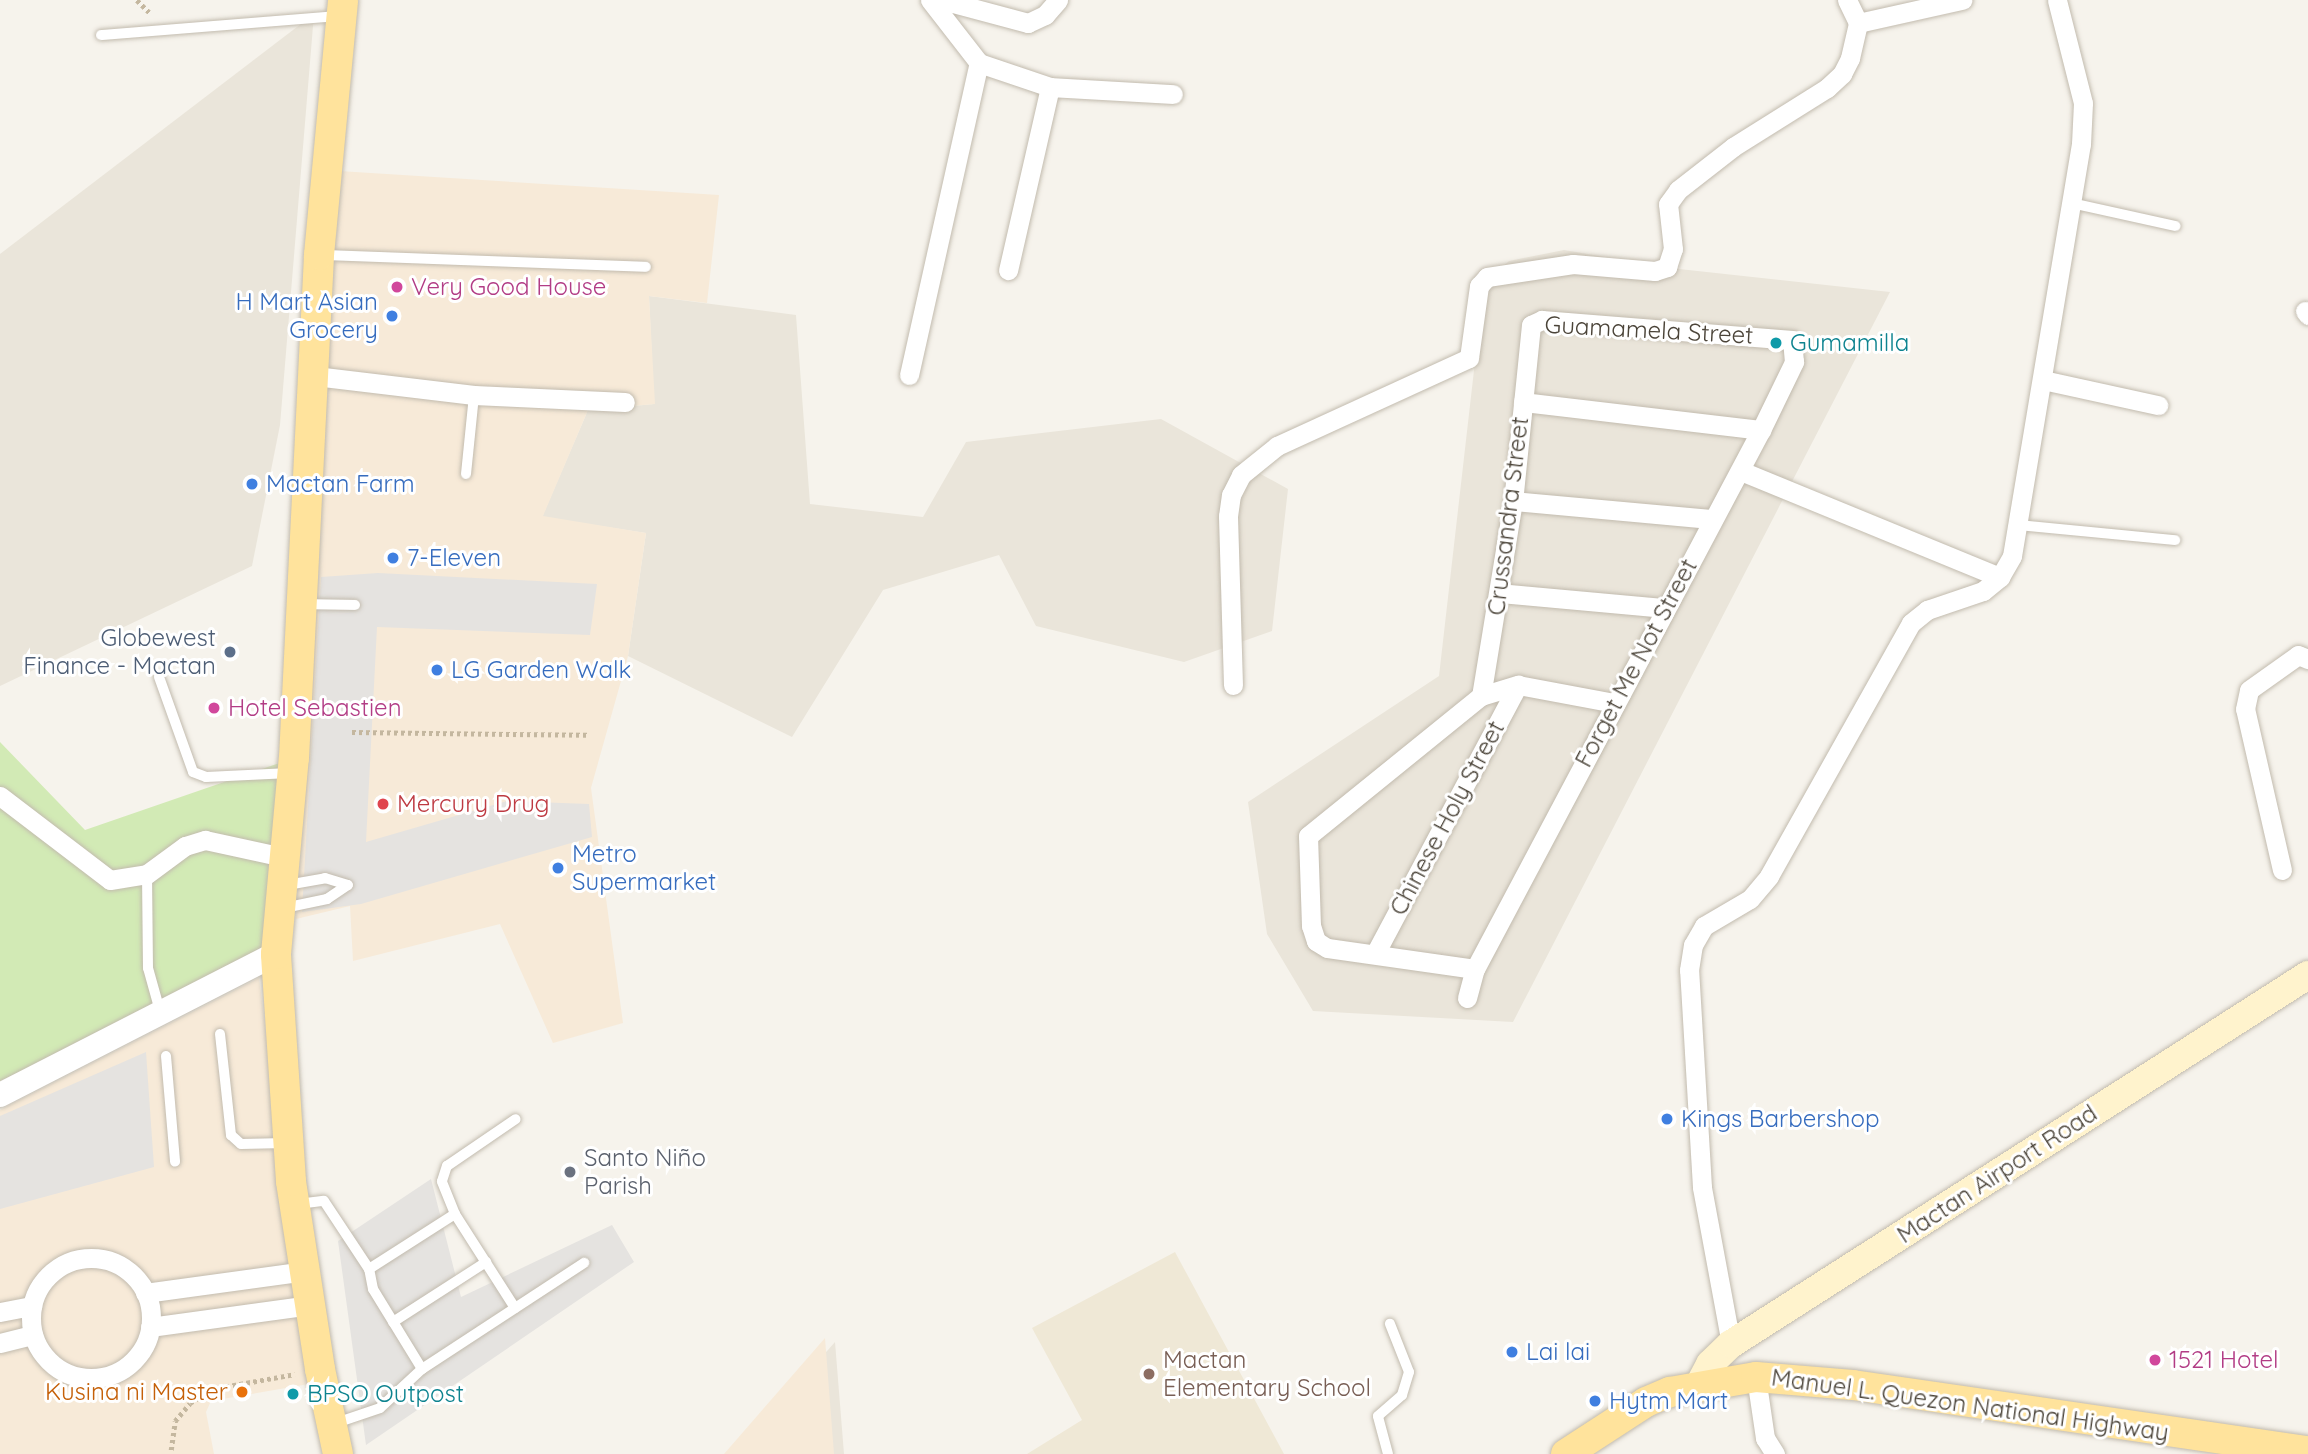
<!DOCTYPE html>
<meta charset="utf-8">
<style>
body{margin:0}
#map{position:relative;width:2308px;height:1454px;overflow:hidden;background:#f6f3ec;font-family:Quicksand,sans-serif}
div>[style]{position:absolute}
.residential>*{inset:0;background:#eae5da}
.commercial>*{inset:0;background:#f7ead8}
.education>*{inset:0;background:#efe8d6}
.green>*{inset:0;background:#d2eab5}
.parking>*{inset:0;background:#e5e3e0}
.path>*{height:4.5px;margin-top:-2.25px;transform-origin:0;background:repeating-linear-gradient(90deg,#c4b79f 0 3.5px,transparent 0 7px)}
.roads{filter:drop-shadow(0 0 2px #c2bbae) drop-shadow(0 0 2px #c2bbae)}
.service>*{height:10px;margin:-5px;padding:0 5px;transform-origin:5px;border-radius:5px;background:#fff}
.minor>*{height:19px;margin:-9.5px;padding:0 9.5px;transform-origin:9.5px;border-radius:9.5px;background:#fff}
.minor>.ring{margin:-9.5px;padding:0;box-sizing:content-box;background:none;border:19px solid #fff;border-radius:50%}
.tertiary>*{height:24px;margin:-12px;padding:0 12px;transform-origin:12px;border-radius:12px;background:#fff}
.secondary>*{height:28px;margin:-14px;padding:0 14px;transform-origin:14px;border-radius:14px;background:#fff3cd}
.primary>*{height:30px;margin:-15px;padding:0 15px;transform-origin:15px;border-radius:15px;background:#ffe39c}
.dots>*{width:19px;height:19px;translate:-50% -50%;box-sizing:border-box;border:4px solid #fff;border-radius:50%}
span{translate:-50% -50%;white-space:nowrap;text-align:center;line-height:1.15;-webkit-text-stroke:6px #fff;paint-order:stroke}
.hotel-label{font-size:24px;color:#b23c85}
.left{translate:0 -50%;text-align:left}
.shop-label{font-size:24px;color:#366cbe}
.right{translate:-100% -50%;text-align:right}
.street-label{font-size:24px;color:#4b4439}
.culture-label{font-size:24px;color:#0d838f}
.service-label{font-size:24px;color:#4e5e75}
.health-label{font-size:24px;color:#be3a42}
.worship-label{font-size:24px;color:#5b616d}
.education-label{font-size:24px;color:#785e54}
.food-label{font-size:24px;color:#c56008}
</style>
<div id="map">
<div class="residential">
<div style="clip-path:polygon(314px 14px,280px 425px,252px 566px,0 686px,0 254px)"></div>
<div style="clip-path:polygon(1564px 250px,1670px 268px,1890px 292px,1513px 1022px,1313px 1011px,1267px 934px,1248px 802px,1439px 676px,1484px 283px,1509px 261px)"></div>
<div style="clip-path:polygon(649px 296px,796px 315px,810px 504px,923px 517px,966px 442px,1161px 419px,1288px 489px,1272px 631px,1184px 662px,1036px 626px,999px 555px,883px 590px,792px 737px,628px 656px,646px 533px,542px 517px,588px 410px,654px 404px)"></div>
<div style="clip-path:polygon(835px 1342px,844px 1454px,736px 1454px)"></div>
</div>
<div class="commercial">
<div style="clip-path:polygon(339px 171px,719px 195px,707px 303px,649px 296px,655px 404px,588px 410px,543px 516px,646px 533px,628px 656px,591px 788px,623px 1023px,553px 1043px,500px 924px,353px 961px,350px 906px,296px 919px)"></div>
<div style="clip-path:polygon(259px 978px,309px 1384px,211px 1401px,206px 1412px,214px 1454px,0 1454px,0 1110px)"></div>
<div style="clip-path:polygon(825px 1338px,834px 1454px,724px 1454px)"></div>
</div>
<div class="education">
<div style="clip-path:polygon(1175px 1252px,1284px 1454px,1027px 1454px,1082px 1420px,1032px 1328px)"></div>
</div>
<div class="green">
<div style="clip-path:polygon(0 742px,85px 830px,294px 758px,276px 954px,0 1081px)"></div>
</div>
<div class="parking">
<div style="clip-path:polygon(378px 573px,597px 584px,590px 635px,377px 627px,366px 842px,507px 801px,589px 804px,592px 837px,361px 904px,302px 912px,321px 577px)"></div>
<div style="clip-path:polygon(146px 1052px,154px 1167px,0 1209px,0 1116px)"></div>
<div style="clip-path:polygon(431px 1179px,461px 1297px,612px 1225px,634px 1262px,366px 1445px,338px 1241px)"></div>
</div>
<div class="path">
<div style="left:137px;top:0;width:20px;rotate:45deg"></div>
<div style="left:352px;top:732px;width:235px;rotate:0.7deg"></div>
<div style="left:171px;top:1450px;width:29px;rotate:-82deg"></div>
<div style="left:175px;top:1421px;width:23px;rotate:-50deg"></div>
<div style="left:190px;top:1403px;width:26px;rotate:-32deg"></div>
<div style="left:212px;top:1389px;width:84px;rotate:-10.2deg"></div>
</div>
<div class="roads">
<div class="service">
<div style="left:101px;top:35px;width:239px;rotate:-4.6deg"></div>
<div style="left:2071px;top:203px;width:107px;rotate:12.4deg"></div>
<div style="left:323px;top:255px;width:323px;rotate:2.1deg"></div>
<div style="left:466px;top:474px;width:79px;rotate:-84.2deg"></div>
<div style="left:2018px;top:525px;width:158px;rotate:5.5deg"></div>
<div style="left:303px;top:604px;width:52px;rotate:1.1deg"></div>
<div style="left:159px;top:677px;width:101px;rotate:70.3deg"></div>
<div style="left:193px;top:772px;width:14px;rotate:21deg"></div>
<div style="left:206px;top:777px;width:84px;rotate:-2.7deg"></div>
<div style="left:147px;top:874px;width:94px;rotate:89.4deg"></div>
<div style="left:148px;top:968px;width:45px;rotate:74.4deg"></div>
<div style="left:287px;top:885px;width:39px;rotate:-10deg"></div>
<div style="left:325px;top:878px;width:24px;rotate:17deg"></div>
<div style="left:284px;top:908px;width:44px;rotate:-11.8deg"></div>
<div style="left:327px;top:899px;width:25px;rotate:-34deg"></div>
<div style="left:220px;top:1034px;width:102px;rotate:83.8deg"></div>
<div style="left:231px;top:1135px;width:13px;rotate:42deg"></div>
<div style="left:241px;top:1144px;width:45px;rotate:-1.3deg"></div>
<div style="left:166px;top:1056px;width:106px;rotate:85.1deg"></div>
<div style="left:298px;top:1204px;width:26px;rotate:-7deg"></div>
<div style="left:324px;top:1201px;width:82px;rotate:56.5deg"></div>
<div style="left:515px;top:1308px;width:112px;rotate:-122.6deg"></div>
<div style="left:455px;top:1214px;width:35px;rotate:-112deg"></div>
<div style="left:442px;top:1181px;width:16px;rotate:-72deg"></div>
<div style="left:447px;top:1166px;width:83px;rotate:-34.3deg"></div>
<div style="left:393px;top:1322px;width:111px;rotate:-32.8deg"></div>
<div style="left:422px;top:1369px;width:94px;rotate:-121.5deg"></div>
<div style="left:373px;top:1289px;width:20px;rotate:-101deg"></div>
<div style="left:369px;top:1269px;width:102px;rotate:-32.6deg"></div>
<div style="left:336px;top:1423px;width:46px;rotate:-18.8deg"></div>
<div style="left:380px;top:1408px;width:57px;rotate:-42.9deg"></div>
<div style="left:422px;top:1369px;width:194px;rotate:-33.2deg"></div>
<div style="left:1388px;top:1454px;width:39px;rotate:-105deg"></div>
<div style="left:1378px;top:1416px;width:32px;rotate:-41deg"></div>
<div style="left:1402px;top:1395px;width:24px;rotate:-73deg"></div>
<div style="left:1409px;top:1372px;width:52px;rotate:-111.6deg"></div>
</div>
<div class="minor">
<div style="left:930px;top:0;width:80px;rotate:52.1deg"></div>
<div style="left:979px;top:63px;width:75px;rotate:18.7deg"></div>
<div style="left:1050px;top:87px;width:188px;rotate:102.9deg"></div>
<div style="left:942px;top:0;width:89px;rotate:15deg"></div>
<div style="left:1028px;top:23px;width:19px;rotate:-25deg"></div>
<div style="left:1045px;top:15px;width:20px;rotate:-49deg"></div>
<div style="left:1847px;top:0;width:25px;rotate:64deg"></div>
<div style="left:1858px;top:23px;width:107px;rotate:-12.5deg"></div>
<div style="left:1050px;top:87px;width:123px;rotate:3.3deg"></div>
<div style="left:2305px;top:311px;width:5px;rotate:53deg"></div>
<div style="left:909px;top:375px;width:320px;rotate:-77.4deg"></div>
<div style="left:315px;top:376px;width:160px;rotate:6.8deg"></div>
<div style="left:474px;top:395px;width:151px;rotate:2.7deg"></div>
<div style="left:2043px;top:380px;width:118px;rotate:12.3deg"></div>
<div style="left:1523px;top:402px;width:240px;rotate:6.7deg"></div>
<div style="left:1741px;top:471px;width:280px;rotate:22.3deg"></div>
<div style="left:1513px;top:501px;width:200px;rotate:5.2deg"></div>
<div style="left:1499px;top:593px;width:166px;rotate:5.2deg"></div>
<div style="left:1233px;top:685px;width:169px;rotate:-91.7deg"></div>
<div style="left:1228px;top:516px;width:21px;rotate:-82deg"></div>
<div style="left:1231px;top:495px;width:22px;rotate:-63deg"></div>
<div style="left:1241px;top:475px;width:46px;rotate:-38.9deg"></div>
<div style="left:1277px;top:446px;width:211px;rotate:-24.6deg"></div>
<div style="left:1469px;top:358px;width:73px;rotate:-82.1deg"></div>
<div style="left:1479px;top:286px;width:12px;rotate:-48deg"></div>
<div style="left:1487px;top:277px;width:87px;rotate:-8.6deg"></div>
<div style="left:1573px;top:264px;width:82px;rotate:4.9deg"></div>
<div style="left:1655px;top:271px;width:13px;rotate:-18deg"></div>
<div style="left:1667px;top:267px;width:19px;rotate:-72deg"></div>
<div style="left:1673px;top:249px;width:45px;rotate:-96.3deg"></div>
<div style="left:1668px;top:204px;width:17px;rotate:-54deg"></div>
<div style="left:1678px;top:190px;width:70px;rotate:-38deg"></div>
<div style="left:1733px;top:147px;width:111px;rotate:-32.1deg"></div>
<div style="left:1827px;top:88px;width:21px;rotate:-43deg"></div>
<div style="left:1842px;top:74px;width:18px;rotate:-63deg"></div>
<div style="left:1850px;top:58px;width:36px;rotate:-77deg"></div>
<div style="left:0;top:796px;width:138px;rotate:37.4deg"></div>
<div style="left:110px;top:880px;width:37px;rotate:-9deg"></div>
<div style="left:147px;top:874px;width:47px;rotate:-36.4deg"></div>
<div style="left:185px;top:846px;width:21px;rotate:-17deg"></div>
<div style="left:205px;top:840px;width:80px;rotate:12.3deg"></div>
<div style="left:2282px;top:870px;width:165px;rotate:-102.9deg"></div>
<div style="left:2245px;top:709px;width:19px;rotate:-78deg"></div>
<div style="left:2249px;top:690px;width:60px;rotate:-35.5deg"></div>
<div style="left:2298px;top:655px;width:11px;rotate:22deg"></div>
<div style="left:1376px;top:952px;width:302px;rotate:-62deg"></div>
<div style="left:1475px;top:969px;width:149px;rotate:-171.9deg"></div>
<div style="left:1327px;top:948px;width:13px;rotate:-148deg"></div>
<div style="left:1316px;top:941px;width:16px;rotate:-108deg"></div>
<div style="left:1311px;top:926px;width:90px;rotate:-91.9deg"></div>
<div style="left:1308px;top:836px;width:223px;rotate:-39deg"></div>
<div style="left:1481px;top:696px;width:39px;rotate:-17deg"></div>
<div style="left:1518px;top:685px;width:98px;rotate:10.6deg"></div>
<div style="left:1467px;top:998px;width:30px;rotate:-75deg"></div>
<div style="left:1475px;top:969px;width:610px;rotate:-62.05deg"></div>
<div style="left:1761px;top:430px;width:76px;rotate:-64.1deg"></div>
<div style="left:1794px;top:362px;width:22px;rotate:-95deg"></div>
<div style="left:1792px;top:340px;width:251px;rotate:-175.4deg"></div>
<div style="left:1542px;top:320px;width:12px;rotate:156deg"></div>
<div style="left:1531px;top:325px;width:177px;rotate:95.8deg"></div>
<div style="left:1513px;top:501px;width:198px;rotate:99.3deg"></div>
<div class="ring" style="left:31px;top:1258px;width:101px;height:101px"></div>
<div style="left:145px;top:1293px;width:162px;rotate:-7.8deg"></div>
<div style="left:0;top:1312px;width:33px;rotate:-11deg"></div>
<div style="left:150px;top:1327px;width:162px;rotate:-7.8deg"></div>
<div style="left:0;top:1343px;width:34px;rotate:-14deg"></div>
<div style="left:1731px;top:1344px;width:160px;rotate:-100.5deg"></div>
<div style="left:1702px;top:1187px;width:217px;rotate:-93.4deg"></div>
<div style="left:1689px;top:970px;width:25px;rotate:-81deg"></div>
<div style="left:1693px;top:945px;width:22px;rotate:-60deg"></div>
<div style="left:1704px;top:926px;width:53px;rotate:-30.4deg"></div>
<div style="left:1750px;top:899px;width:30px;rotate:-50deg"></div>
<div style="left:1769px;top:876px;width:290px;rotate:-60.7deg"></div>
<div style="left:1911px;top:623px;width:21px;rotate:-39deg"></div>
<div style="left:1927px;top:610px;width:59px;rotate:-18.7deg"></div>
<div style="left:1983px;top:591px;width:22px;rotate:-39deg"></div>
<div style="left:2000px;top:577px;width:24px;rotate:-60deg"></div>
<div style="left:2012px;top:556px;width:418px;rotate:-80.5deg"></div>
<div style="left:2081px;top:144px;width:41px;rotate:-87.2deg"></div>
<div style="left:2083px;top:103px;width:106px;rotate:-104.2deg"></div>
<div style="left:1756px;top:1377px;width:62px;rotate:81.6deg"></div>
<div style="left:1765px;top:1438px;width:19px;rotate:58deg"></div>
</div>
<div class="tertiary">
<div style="left:0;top:1095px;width:310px;rotate:-27.1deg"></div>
</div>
<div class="secondary">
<div style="left:1699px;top:1385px;width:24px;rotate:-62deg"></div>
<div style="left:1710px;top:1364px;width:29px;rotate:-44deg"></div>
<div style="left:1731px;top:1344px;width:685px;rotate:-32.6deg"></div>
</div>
<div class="primary">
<div style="left:338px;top:1454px;width:87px;rotate:-102deg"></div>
<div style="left:320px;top:1369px;width:190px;rotate:-98.8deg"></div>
<div style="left:291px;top:1181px;width:227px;rotate:-93.8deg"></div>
<div style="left:276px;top:954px;width:197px;rotate:-84.8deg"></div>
<div style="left:294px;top:758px;width:504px;rotate:-87.15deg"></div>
<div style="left:319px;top:255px;width:256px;rotate:-84.6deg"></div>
<div style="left:1566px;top:1454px;width:95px;rotate:-33deg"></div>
<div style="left:1646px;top:1402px;width:26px;rotate:-23deg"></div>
<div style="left:1670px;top:1392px;width:87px;rotate:-9.9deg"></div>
<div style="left:1756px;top:1377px;width:97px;rotate:4.7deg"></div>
<div style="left:1853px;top:1385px;width:460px;rotate:8.3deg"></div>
</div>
</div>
<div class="dots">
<div style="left:397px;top:287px;background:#d1479c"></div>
<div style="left:392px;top:316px;background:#3f7fe0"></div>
<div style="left:1776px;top:343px;background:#0f9aa8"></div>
<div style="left:252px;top:484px;background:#3f7fe0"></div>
<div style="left:393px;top:558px;background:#3f7fe0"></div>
<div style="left:230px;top:652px;background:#5c6f8a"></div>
<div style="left:437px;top:670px;background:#3f7fe0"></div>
<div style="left:214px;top:708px;background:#d1479c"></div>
<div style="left:383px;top:804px;background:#e0444e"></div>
<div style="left:558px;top:868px;background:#3f7fe0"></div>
<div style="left:1667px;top:1119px;background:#3f7fe0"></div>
<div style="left:570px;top:1172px;background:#6b7280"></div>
<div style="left:1512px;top:1352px;background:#3f7fe0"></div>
<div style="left:2155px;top:1360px;background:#d1479c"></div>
<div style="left:1149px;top:1374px;background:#8d6e63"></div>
<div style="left:242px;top:1392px;background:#e8710a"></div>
<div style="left:293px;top:1394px;background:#0f9aa8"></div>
<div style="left:1595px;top:1401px;background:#3f7fe0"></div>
</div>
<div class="hotel-label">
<span class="left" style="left:411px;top:287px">Very Good House</span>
<span class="left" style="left:228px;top:708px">Hotel Sebastien</span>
<span class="left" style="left:2169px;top:1360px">1521 Hotel</span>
</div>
<div class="shop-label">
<span class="right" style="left:378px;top:316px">H Mart Asian<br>Grocery</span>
<span class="left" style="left:266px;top:484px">Mactan Farm</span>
<span class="left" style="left:407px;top:558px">7-Eleven</span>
<span class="left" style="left:451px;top:670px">LG Garden Walk</span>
<span class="left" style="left:572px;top:868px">Metro<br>Supermarket</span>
<span class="left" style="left:1681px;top:1119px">Kings Barbershop</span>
<span class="left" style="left:1526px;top:1352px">Lai lai</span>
<span class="left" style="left:1609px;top:1401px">Hytm Mart</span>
</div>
<div class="street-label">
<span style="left:1649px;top:330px;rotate:3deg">Guamamela Street</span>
<span style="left:1508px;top:516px;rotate:-83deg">Crussandra Street</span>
<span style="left:1636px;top:663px;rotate:-62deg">Forget Me Not Street</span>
<span style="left:1447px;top:818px;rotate:-62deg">Chinese Holy Street</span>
<span style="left:1997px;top:1174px;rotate:-33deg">Mactan Airport Road</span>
<span style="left:1970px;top:1405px;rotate:8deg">Manuel L. Quezon National Highway</span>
</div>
<div class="culture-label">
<span class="left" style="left:1790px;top:343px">Gumamilla</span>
<span class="left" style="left:307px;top:1394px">BPSO Outpost</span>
</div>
<div class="service-label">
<span class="right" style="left:216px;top:652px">Globewest<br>Finance - Mactan</span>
</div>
<div class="health-label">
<span class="left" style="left:397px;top:804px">Mercury Drug</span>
</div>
<div class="worship-label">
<span class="left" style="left:584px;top:1172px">Santo Niño<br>Parish</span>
</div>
<div class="education-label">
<span class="left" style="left:1163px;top:1374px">Mactan<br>Elementary School</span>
</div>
<div class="food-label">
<span class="right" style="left:228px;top:1392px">Kusina ni Master</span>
</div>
</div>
